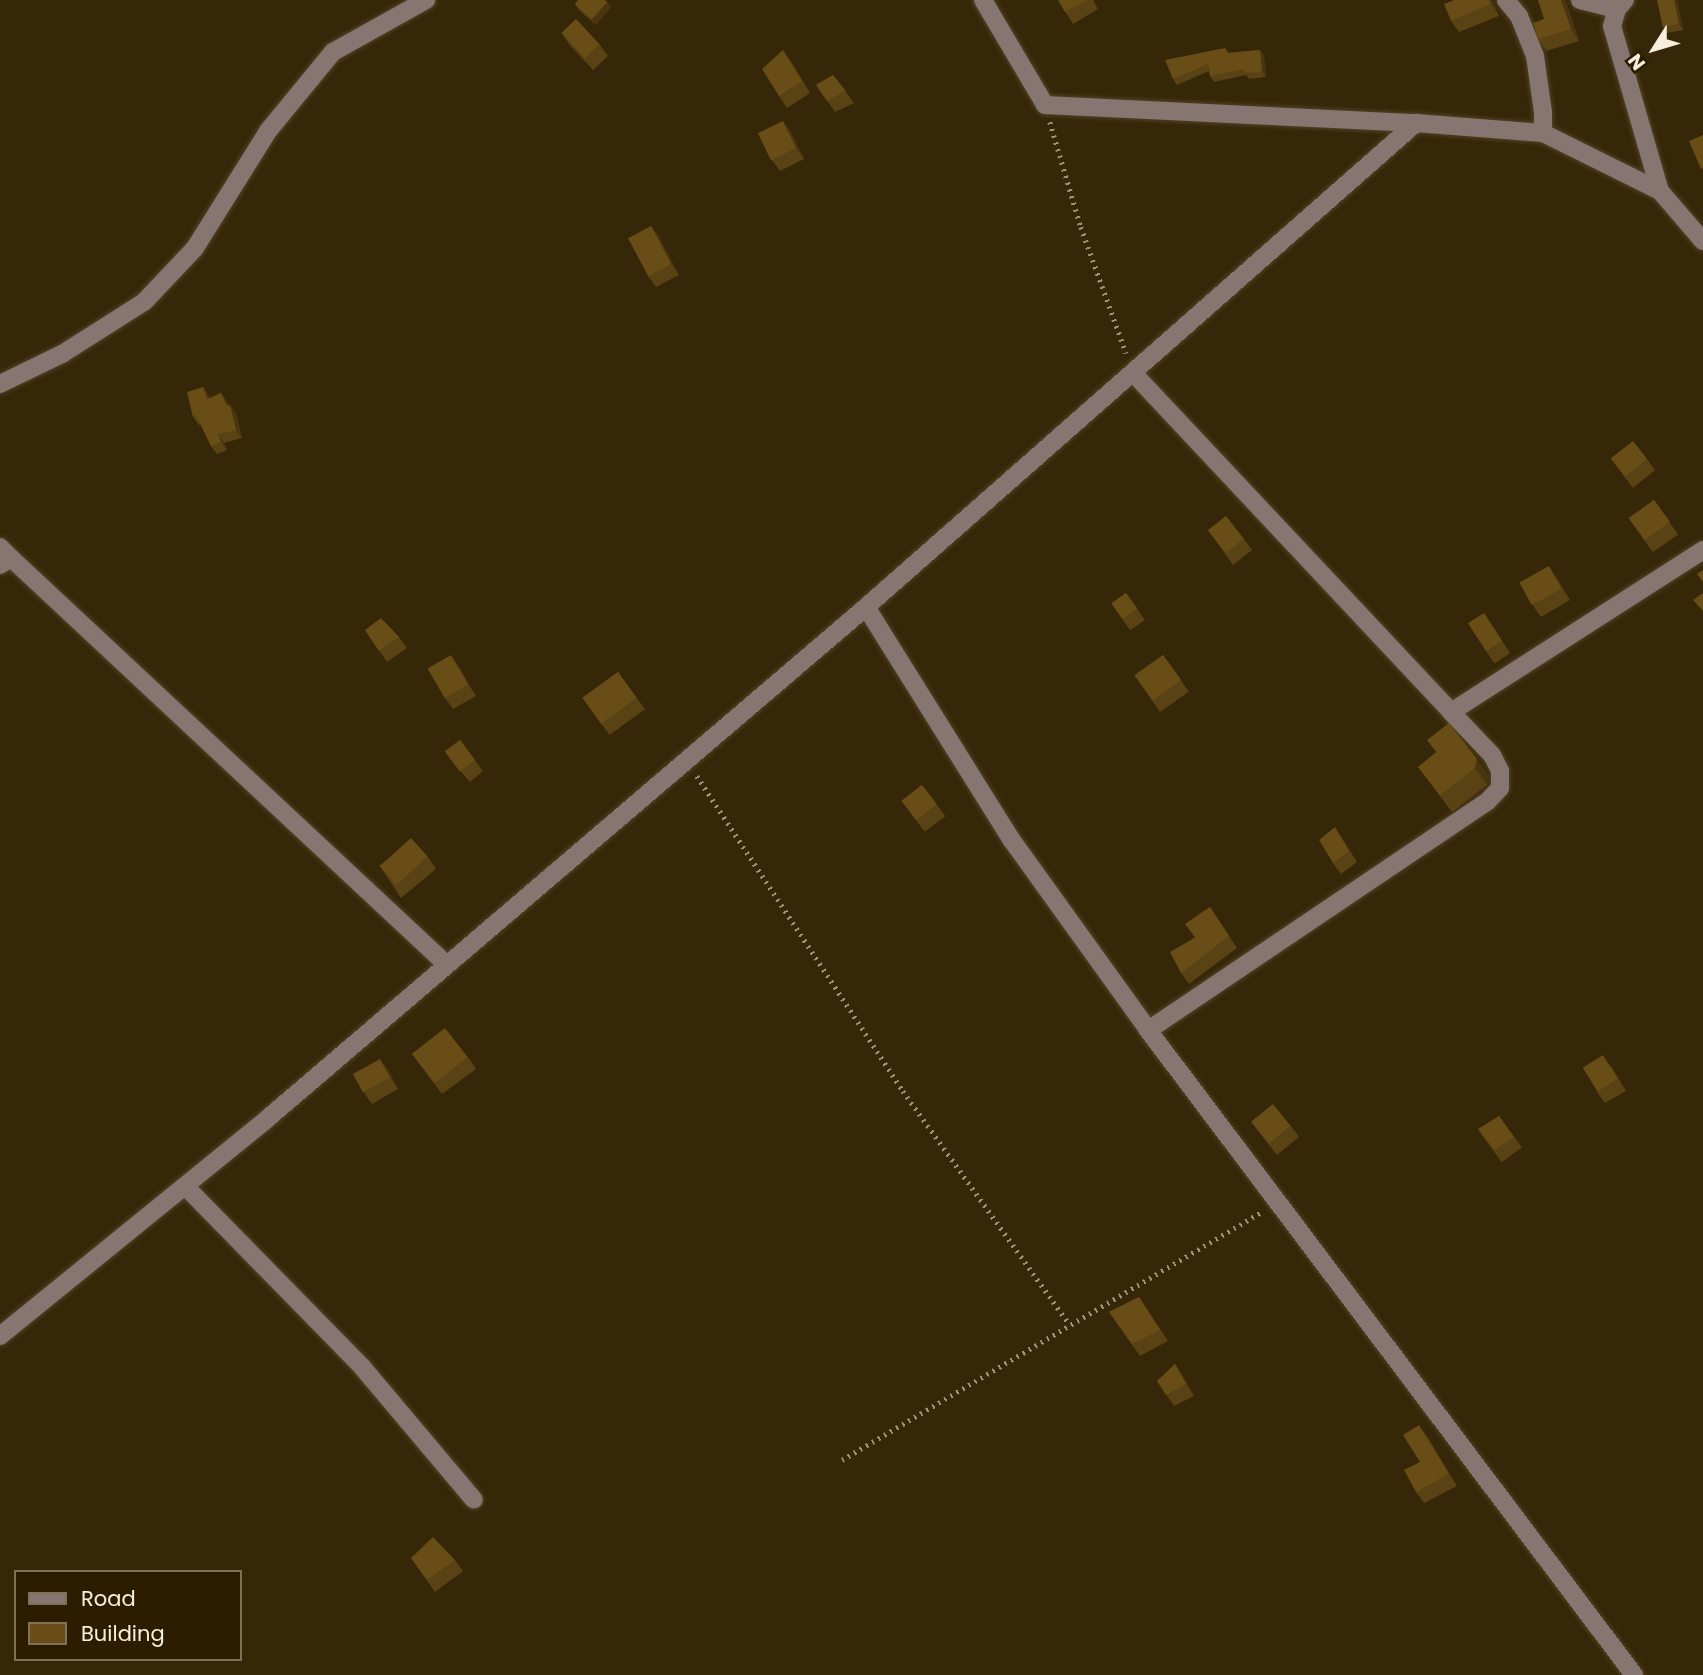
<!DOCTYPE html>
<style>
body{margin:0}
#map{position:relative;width:1703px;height:1675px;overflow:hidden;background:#362708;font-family:Poppins,sans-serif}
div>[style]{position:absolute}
.path>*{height:4.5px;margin-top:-2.25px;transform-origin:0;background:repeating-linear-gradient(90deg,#9f927b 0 2px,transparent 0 7px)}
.roads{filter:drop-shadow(0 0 2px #514326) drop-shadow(0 0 2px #514326)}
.minor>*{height:18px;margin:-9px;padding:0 9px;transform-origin:9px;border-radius:9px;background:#867570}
.wall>*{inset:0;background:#594214;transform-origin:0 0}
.shaded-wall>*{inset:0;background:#493610}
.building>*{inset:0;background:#684d17;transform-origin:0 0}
span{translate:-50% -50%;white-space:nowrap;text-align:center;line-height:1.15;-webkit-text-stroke:6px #2c1d00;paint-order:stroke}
.legend{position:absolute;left:14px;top:1570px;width:228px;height:91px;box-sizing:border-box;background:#2c1d00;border:2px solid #7e7158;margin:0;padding:9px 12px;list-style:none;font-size:21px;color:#f8eedd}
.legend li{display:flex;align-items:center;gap:14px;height:35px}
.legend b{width:35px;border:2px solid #7e7158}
.north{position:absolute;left:1619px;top:14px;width:70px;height:70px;-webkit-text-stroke:5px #2c1d00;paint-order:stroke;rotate:233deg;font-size:19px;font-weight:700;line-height:28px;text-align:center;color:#f8eedd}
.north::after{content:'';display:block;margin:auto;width:24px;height:32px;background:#f8eedd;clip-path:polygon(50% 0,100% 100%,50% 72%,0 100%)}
</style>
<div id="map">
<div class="path">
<div style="left:1050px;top:122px;width:109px;rotate:73.6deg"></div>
<div style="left:1081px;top:227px;width:134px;rotate:70.3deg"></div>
<div style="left:697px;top:776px;width:376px;rotate:56.8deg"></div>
<div style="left:903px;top:1091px;width:287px;rotate:54.5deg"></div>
<div style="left:842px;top:1460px;width:489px;rotate:-30.6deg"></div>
</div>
<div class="roads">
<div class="minor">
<div style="left:983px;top:0;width:122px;rotate:59.4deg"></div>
<div style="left:1045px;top:105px;width:371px;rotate:2.8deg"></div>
<div style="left:1416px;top:123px;width:127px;rotate:4.5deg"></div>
<div style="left:1543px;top:133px;width:131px;rotate:26.4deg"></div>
<div style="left:1660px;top:191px;width:66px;rotate:49.3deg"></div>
<div style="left:1506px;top:0;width:21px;rotate:51deg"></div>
<div style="left:1519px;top:16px;width:43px;rotate:68.2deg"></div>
<div style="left:1535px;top:56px;width:57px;rotate:81.9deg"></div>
<div style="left:1543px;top:112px;width:21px;rotate:90deg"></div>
<div style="left:1580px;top:0;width:38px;rotate:14deg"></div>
<div style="left:1625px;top:0;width:12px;rotate:132deg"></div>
<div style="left:1617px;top:9px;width:18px;rotate:106deg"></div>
<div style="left:1612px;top:26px;width:172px;rotate:73.8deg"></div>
<div style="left:1134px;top:374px;width:463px;rotate:46.8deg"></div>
<div style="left:1451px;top:712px;width:300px;rotate:-32.7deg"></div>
<div style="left:0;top:384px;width:69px;rotate:-25.8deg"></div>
<div style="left:62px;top:354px;width:97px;rotate:-32.4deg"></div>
<div style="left:144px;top:302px;width:74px;rotate:-46.6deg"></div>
<div style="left:195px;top:248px;width:138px;rotate:-58deg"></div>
<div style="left:268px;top:131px;width:102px;rotate:-50.6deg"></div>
<div style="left:333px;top:52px;width:107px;rotate:-29.2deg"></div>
<div style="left:0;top:547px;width:16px;rotate:45deg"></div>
<div style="left:11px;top:558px;width:13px;rotate:148deg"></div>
<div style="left:11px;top:558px;width:596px;rotate:43.03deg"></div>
<div style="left:866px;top:607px;width:274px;rotate:58deg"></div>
<div style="left:1011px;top:839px;width:235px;rotate:54.3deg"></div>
<div style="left:1451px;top:712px;width:59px;rotate:46.4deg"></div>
<div style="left:1492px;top:755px;width:18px;rotate:63deg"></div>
<div style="left:1500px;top:771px;width:17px;rotate:90deg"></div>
<div style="left:1500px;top:788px;width:18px;rotate:133deg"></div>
<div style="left:1488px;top:801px;width:410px;rotate:146deg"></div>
<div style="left:1148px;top:1030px;width:808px;rotate:53deg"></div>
<div style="left:186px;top:1187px;width:253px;rotate:45.6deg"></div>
<div style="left:363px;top:1368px;width:172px;rotate:49.9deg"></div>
<div style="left:0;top:1336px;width:345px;rotate:-39.1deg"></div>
<div style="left:268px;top:1118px;width:787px;rotate:-40.51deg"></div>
<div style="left:866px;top:607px;width:733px;rotate:-41.35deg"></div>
</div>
</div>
<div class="wall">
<div style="clip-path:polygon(1058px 0,1093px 0,1098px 9px,1073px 24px)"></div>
<div style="clip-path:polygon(1454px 0,1492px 0,1499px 16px,1459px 32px,1451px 21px)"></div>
<div style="clip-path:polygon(1657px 0,1677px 0,1683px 30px,1667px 33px,1663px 27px)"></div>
<div style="clip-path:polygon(1566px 1px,1579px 41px,1546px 51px,1538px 39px,1544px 19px)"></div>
<div style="clip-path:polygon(607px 2px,611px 7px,596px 25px,579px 10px,575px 4px)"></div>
<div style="clip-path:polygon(561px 32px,600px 45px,608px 56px,593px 70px,569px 44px)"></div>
<div style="clip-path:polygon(1225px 48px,1229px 53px,1260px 50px,1264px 56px,1266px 77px,1249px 79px,1246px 75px,1214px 82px,1210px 76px,1209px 71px,1177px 85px,1173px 79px)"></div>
<div style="clip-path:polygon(791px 61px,810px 93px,787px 108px,779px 96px)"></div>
<div style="clip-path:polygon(833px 75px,854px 103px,835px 112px,816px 85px)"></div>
<div style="clip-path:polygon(791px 132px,804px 159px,780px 171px,772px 160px)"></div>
<div style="clip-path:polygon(651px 226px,659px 237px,679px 275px,656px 287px,648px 276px)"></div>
<div style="clip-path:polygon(203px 387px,210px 398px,221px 393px,229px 405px,236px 413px,242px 438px,224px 443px,227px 450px,217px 454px,211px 446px,201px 425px,199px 425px,193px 417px)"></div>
<div style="clip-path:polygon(1611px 459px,1647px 459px,1655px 470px,1633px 488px)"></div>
<div style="left:1654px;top:500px;width:42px;height:31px;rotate:55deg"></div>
<div style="clip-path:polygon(1208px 530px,1244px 539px,1252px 550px,1233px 565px)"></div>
<div style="clip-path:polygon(1557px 578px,1570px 600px,1541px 617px,1533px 606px)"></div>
<div style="left:1126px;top:593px;width:33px;height:18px;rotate:55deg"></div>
<div style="left:1484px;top:613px;width:48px;height:19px;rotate:57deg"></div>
<div style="clip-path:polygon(365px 630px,399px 637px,407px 648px,387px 662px)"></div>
<div style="left:1163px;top:655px;width:45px;height:35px;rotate:55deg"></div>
<div style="clip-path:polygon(459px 667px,476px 696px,453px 709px,445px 698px)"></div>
<div style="left:618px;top:672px;width:46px;height:44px;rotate:54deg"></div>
<div style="clip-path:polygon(460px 740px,483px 771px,470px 782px,453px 763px,445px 751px)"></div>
<div style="clip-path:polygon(1427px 740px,1489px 776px,1487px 785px,1452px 812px,1418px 767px,1436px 752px)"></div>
<div style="left:922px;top:785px;width:39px;height:26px;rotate:53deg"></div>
<div style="clip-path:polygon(1343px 839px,1357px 862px,1341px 874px,1333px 863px)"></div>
<div style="clip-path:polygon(428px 857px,436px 869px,401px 898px,379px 865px)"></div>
<div style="clip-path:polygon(1210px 907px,1237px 948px,1189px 984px,1181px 973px,1195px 938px,1185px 924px)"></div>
<div style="clip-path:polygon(412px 1054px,468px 1057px,476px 1069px,442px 1094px)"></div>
<div style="clip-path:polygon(1611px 1066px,1626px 1091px,1605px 1103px,1597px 1092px)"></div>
<div style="clip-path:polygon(388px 1070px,398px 1089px,372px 1104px,364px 1093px)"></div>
<div style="left:1499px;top:1116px;width:39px;height:25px;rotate:54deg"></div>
<div style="clip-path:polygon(1251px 1122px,1291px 1126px,1299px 1137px,1277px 1155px)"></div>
<div style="clip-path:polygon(1139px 1297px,1168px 1341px,1140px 1356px,1109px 1312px)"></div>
<div style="clip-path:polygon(1175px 1364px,1183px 1376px,1194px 1396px,1174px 1406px,1157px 1381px)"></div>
<div style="clip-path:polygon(1427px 1436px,1457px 1486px,1424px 1503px,1416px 1492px,1420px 1462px)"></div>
<div style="clip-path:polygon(411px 1558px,455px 1560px,463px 1571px,435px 1592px)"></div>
</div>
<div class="shaded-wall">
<div style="clip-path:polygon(1489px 0,1492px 0,1499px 16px,1491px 4px)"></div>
<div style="clip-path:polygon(1561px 0,1565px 0,1566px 1px,1579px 41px,1571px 29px)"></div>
<div style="clip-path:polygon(1674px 0,1677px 0,1683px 30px,1679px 24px)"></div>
<div style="clip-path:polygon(607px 2px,611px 7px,596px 25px,592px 19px)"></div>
<div style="clip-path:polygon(783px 50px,791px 61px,810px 93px,802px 81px)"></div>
<div style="clip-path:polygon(1260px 50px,1264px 56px,1266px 77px,1262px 72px)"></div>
<div style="clip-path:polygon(783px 121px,791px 132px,804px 159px,796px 148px)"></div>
<div style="clip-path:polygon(651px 226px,659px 237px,679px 275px,671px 264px)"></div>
<div style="clip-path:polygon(203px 387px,209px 395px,213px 407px,207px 399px)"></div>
<div style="clip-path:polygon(221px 393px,227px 402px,232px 414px,230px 405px,236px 413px,242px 438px,236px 430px)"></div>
<div style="clip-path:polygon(218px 434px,224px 443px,227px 450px,221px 442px)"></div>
<div style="clip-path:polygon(1549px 566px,1557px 578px,1570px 600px,1562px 589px)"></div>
<div style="clip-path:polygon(451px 655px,459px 667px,476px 696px,468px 685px)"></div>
<div style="clip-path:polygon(1477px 759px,1489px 776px,1487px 785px,1475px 768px)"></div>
<div style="clip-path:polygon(1335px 827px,1343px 839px,1357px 862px,1349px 851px)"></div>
<div style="clip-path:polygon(380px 1059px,388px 1070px,398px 1089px,390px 1077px)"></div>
<div style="clip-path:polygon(1175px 1364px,1183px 1376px,1194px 1396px,1186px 1384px)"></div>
<div style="clip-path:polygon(1419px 1425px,1427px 1436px,1457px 1486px,1449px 1474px)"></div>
</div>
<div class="building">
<div style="clip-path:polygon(578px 0,605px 0,607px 2px,592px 19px,575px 4px)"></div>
<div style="clip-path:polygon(1058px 0,1087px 0,1065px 12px)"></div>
<div style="clip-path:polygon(1454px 0,1489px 0,1491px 4px,1451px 21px,1444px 4px)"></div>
<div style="clip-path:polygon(1538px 0,1561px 0,1571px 29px,1538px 39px,1533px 23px,1544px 19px)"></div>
<div style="clip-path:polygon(1657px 0,1674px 0,1679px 24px,1663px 27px)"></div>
<div style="left:576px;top:19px;width:35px;height:20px;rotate:47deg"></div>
<div style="clip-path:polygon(1225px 48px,1227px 53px,1260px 50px,1262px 72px,1245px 73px,1244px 69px,1210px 76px,1208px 64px,1173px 79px,1165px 60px)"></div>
<div style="clip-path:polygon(783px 50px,802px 81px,779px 96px,762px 69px)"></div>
<div style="clip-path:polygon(833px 75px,846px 91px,827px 101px,816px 85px)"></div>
<div style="left:783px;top:121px;width:30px;height:28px;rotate:64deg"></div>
<div style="clip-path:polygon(1703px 135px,1703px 168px,1701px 169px,1689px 141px)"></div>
<div style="left:651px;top:226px;width:43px;height:26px;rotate:62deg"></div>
<div style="clip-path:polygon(203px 387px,207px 399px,221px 393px,227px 406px,230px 405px,236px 430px,218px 434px,221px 442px,211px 446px,196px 415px,193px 417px,187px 392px)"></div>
<div style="left:1633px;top:441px;width:23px;height:28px;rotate:52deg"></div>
<div style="left:1654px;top:500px;width:27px;height:31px;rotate:54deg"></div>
<div style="left:1226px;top:516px;width:29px;height:23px;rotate:52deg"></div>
<div style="left:1549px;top:566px;width:26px;height:34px;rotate:61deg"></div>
<div style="clip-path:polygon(1703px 570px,1703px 582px,1697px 574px)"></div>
<div style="left:1126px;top:593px;width:19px;height:18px;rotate:54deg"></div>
<div style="clip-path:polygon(1703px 593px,1703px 611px,1693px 600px)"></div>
<div style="left:1484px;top:613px;width:33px;height:19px;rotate:57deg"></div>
<div style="clip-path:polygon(381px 618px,399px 637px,379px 651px,365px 630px)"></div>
<div style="left:451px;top:655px;width:34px;height:27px;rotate:60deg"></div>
<div style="left:1163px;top:655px;width:31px;height:35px;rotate:54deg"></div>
<div style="left:618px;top:672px;width:32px;height:44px;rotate:54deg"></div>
<div style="clip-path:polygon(1449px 723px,1477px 759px,1475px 768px,1440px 795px,1418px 767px,1437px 752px,1427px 740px)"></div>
<div style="left:460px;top:740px;width:25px;height:19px;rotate:53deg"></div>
<div style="left:922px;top:785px;width:24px;height:26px;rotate:52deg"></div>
<div style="clip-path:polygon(1335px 827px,1349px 851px,1333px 863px,1319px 840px)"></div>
<div style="left:411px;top:838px;width:25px;height:42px;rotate:48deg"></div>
<div style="clip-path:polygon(1210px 907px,1229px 936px,1181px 973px,1170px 952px,1196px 937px,1185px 924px)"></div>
<div style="left:445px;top:1028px;width:37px;height:42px;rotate:52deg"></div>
<div style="left:1603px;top:1055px;width:28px;height:24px;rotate:58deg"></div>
<div style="left:380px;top:1059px;width:21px;height:31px;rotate:61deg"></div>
<div style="left:1273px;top:1104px;width:28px;height:28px;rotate:51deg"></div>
<div style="clip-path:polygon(1499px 1116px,1514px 1137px,1495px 1150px,1478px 1129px)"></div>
<div style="clip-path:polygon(1139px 1297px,1160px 1330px,1132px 1344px,1109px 1312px)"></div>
<div style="clip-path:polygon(1175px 1364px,1186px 1384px,1166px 1395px,1157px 1381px)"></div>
<div style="clip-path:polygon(1419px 1425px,1449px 1474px,1416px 1492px,1404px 1470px,1420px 1462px,1403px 1435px)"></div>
<div style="clip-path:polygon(433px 1537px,455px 1560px,427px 1580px,411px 1558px)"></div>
</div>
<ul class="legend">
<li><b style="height:9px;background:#867570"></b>Road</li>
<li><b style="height:19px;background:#684d17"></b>Building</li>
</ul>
<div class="north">N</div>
</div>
